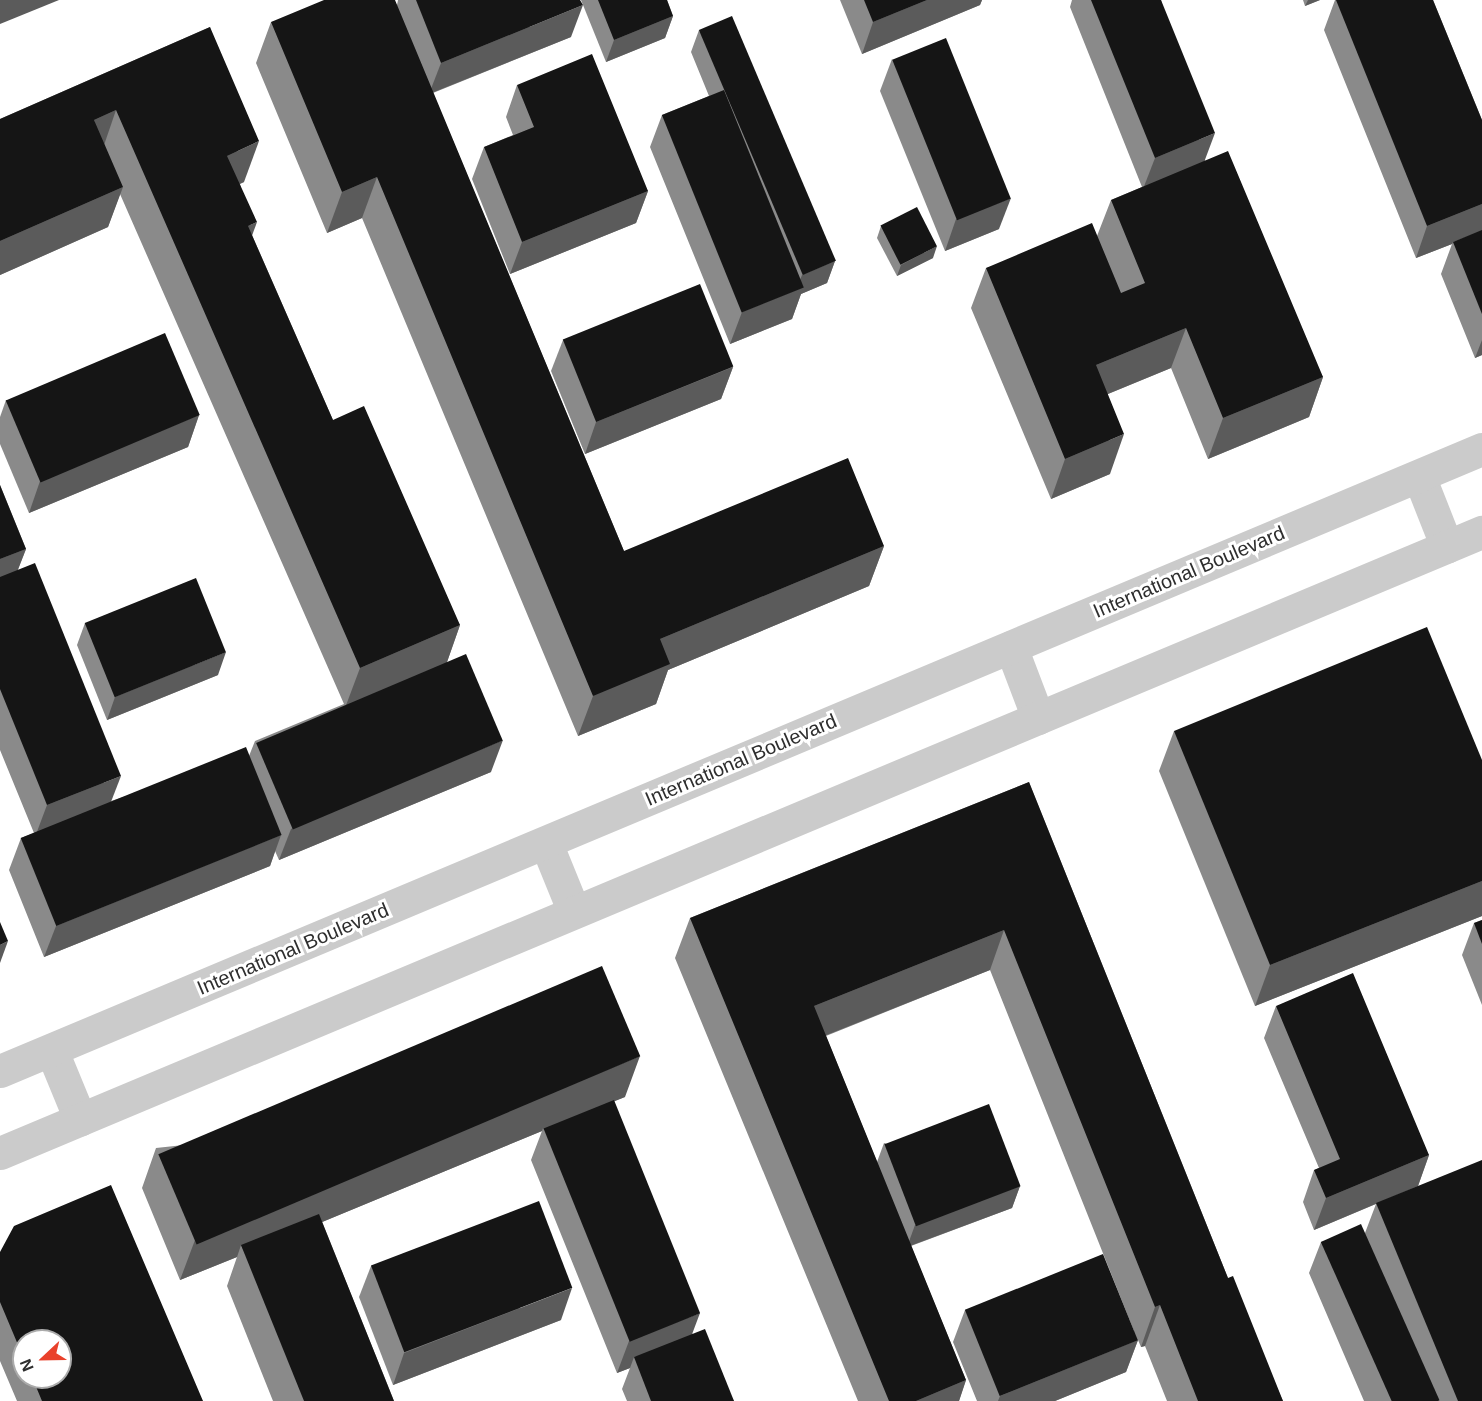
<!DOCTYPE html>
<style>
body{margin:0}
#map{position:relative;width:1482px;height:1401px;overflow:hidden;background:#fff;font-family:Arial,sans-serif}
div>[style]{position:absolute}
.minor>*{height:33px;margin:-16.5px;padding:0 16.5px;transform-origin:16.5px;border-radius:16.5px;background:#cbcbcb}
.wall>*{inset:0;background:#8a8a8a}
.shaded-wall>*{inset:0;background:#5b5b5b}
.building>*{inset:0;background:#151515;transform-origin:0 0}
span{translate:-50% -50%;white-space:nowrap;text-align:center;line-height:1.15;-webkit-text-stroke:6px #fff;paint-order:stroke}
.street-label{font-size:20px;color:#2e2e2e}
.north{position:absolute;left:12px;top:1329px;width:60px;height:60px;box-sizing:border-box;background:#fff;border:2px solid #ababab;border-radius:50%;rotate:248deg;font-size:16px;font-weight:700;line-height:24px;text-align:center;color:#2e2e2e}
.north::after{content:'';display:block;margin:auto;width:21px;height:27px;background:#e9412b;clip-path:polygon(50% 0,100% 100%,50% 72%,0 100%)}
</style>
<div id="map">
<div class="minor">
<div style="left:1419px;top:476px;width:76px;rotate:68.5deg"></div>
<div style="left:1011px;top:647px;width:76px;rotate:69.2deg"></div>
<div style="left:546px;top:843px;width:74px;rotate:67.9deg"></div>
<div style="left:52px;top:1051px;width:74px;rotate:67.6deg"></div>
<div style="left:0;top:1071px;width:1607px;rotate:-22.77deg"></div>
<div style="left:0;top:1153px;width:1607px;rotate:-22.74deg"></div>
</div>
<div class="wall">
<div style="clip-path:polygon(398px 0,416px 0,571px 37px,433px 93px,624px 551px,884px 546px,869px 586px,668px 670px,656px 704px,578px 736px,362px 218px,327px 233px,256px 63px,271px 22px,397px 5px)"></div>
<div style="clip-path:polygon(581px 0,667px 0,673px 16px,665px 38px,606px 62px)"></div>
<div style="clip-path:polygon(840px 0,982px 0,980px 5px,862px 54px)"></div>
<div style="clip-path:polygon(1072px 0,1161px 0,1205px 160px,1323px 377px,1309px 417px,1208px 459px,1171px 368px,1108px 394px,1110px 474px,1051px 499px,971px 308px,986px 268px,1097px 236px,1111px 200px,1142px 187px,1070px 7px)"></div>
<div style="clip-path:polygon(1303px 0,1320px 0,1305px 6px)"></div>
<div style="clip-path:polygon(1335px 0,1433px 0,1482px 120px,1482px 355px,1475px 358px,1441px 274px,1452px 244px,1416px 258px,1324px 30px)"></div>
<div style="clip-path:polygon(210px 27px,244px 182px,240px 184px,252px 235px,333px 420px,460px 625px,447px 662px,491px 772px,279px 860px,275px 851px,270px 866px,44px 957px,9px 870px,21px 838px,34px 833px,0 750px,0 485px,26px 549px,18px 569px,111px 801px,249px 756px,255px 741px,344px 704px,120px 194px,108px 227px,0 275px,0 119px)"></div>
<div style="clip-path:polygon(699px 30px,835px 261px,827px 283px,801px 294px,792px 319px,730px 344px,650px 147px,662px 115px,709px 96px,691px 52px)"></div>
<div style="clip-path:polygon(892px 59px,999px 229px,945px 251px,880px 91px)"></div>
<div style="clip-path:polygon(517px 85px,648px 191px,636px 223px,510px 274px,472px 179px,484px 147px,513px 135px,506px 117px)"></div>
<div style="clip-path:polygon(881px 226px,933px 258px,897px 276px,877px 238px)"></div>
<div style="clip-path:polygon(563px 340px,733px 367px,721px 399px,585px 454px,551px 371px)"></div>
<div style="clip-path:polygon(6px 400px,199px 415px,188px 447px,29px 513px,0 444px,0 417px)"></div>
<div style="clip-path:polygon(85px 623px,218px 675px,107px 720px,77px 645px)"></div>
<div style="clip-path:polygon(1174px 731px,1482px 760px,1482px 916px,1255px 1006px,1159px 771px)"></div>
<div style="clip-path:polygon(1029px 782px,1228px 1278px,1283px 1401px,1167px 1401px,1145px 1346px,1141px 1347px,1138px 1340px,1126px 1372px,1055px 1401px,977px 1401px,953px 1342px,965px 1310px,1134px 1331px,990px 970px,826px 1036px,877px 1162px,884px 1143px,1020px 1186px,1012px 1208px,911px 1246px,966px 1380px,959px 1401px,858px 1401px,675px 958px,690px 918px)"></div>
<div style="clip-path:polygon(1482px 920px,1482px 1005px,1462px 955px,1474px 923px)"></div>
<div style="clip-path:polygon(1276px 1006px,1429px 1155px,1418px 1186px,1482px 1401px,1364px 1401px,1309px 1273px,1321px 1242px,1365px 1233px,1376px 1204px,1314px 1230px,1303px 1202px,1314px 1170px,1319px 1168px,1264px 1038px)"></div>
<div style="clip-path:polygon(625px 1097px,614px 1101px,692px 1333px,734px 1401px,627px 1401px,622px 1389px,630px 1368px,617px 1373px,531px 1160px,542px 1131px,322px 1222px,394px 1401px,273px 1401px,227px 1286px,237px 1257px,180px 1280px,142px 1188px,156px 1148px)"></div>
<div style="clip-path:polygon(evenodd,0 1252px,203px 1401px,17px 1401px,0 1361px,0 1252px,24px 1341px,60px 1377px,24px 1377px,24px 1341px)"></div>
<div style="clip-path:polygon(371px 1266px,561px 1320px,393px 1385px,359px 1297px)"></div>
</div>
<div class="shaded-wall">
<div style="clip-path:polygon(0 0,59px 0,0 24px)"></div>
<div style="clip-path:polygon(927px 0,982px 0,980px 5px,862px 54px,873px 22px)"></div>
<div style="clip-path:polygon(1308px 0,1320px 0,1305px 6px)"></div>
<div style="clip-path:polygon(583px 5px,571px 37px,429px 94px,441px 63px)"></div>
<div style="clip-path:polygon(673px 16px,665px 38px,606px 62px,614px 40px)"></div>
<div style="clip-path:polygon(116px 110px,102px 151px,94px 120px)"></div>
<div style="clip-path:polygon(1215px 133px,1203px 165px,1143px 189px,1155px 158px)"></div>
<div style="clip-path:polygon(259px 141px,244px 182px,212px 196px,227px 156px)"></div>
<div style="clip-path:polygon(377px 177px,362px 218px,327px 233px,342px 192px)"></div>
<div style="clip-path:polygon(123px 187px,108px 227px,0 275px,0 241px)"></div>
<div style="clip-path:polygon(648px 191px,636px 223px,510px 274px,522px 242px)"></div>
<div style="clip-path:polygon(1011px 198px,999px 229px,945px 251px,956px 219px)"></div>
<div style="clip-path:polygon(1482px 204px,1482px 231px,1453px 242px,1452px 244px,1416px 258px,1427px 226px)"></div>
<div style="clip-path:polygon(257px 222px,242px 263px,248px 226px)"></div>
<div style="clip-path:polygon(937px 246px,933px 258px,897px 276px,901px 265px)"></div>
<div style="clip-path:polygon(835px 261px,827px 283px,801px 294px,792px 319px,730px 344px,742px 312px,796px 290px,802px 275px)"></div>
<div style="clip-path:polygon(1186px 328px,1171px 368px,1081px 405px,1096px 365px)"></div>
<div style="clip-path:polygon(1482px 340px,1482px 355px,1475px 358px)"></div>
<div style="clip-path:polygon(733px 367px,721px 399px,585px 454px,596px 422px)"></div>
<div style="clip-path:polygon(1323px 377px,1309px 417px,1208px 459px,1223px 418px)"></div>
<div style="clip-path:polygon(199px 415px,188px 447px,29px 513px,40px 481px)"></div>
<div style="clip-path:polygon(1124px 434px,1110px 474px,1051px 499px,1065px 459px)"></div>
<div style="clip-path:polygon(884px 546px,869px 586px,668px 670px,656px 704px,578px 736px,593px 696px,660px 639px)"></div>
<div style="clip-path:polygon(26px 549px,14px 580px,0 586px,0 559px)"></div>
<div style="clip-path:polygon(460px 625px,446px 665px,345px 708px,360px 668px)"></div>
<div style="clip-path:polygon(226px 652px,218px 675px,107px 720px,115px 697px)"></div>
<div style="clip-path:polygon(503px 740px,491px 772px,279px 860px,291px 829px)"></div>
<div style="clip-path:polygon(121px 776px,109px 807px,35px 837px,47px 805px)"></div>
<div style="clip-path:polygon(281px 835px,270px 866px,44px 957px,56px 926px)"></div>
<div style="clip-path:polygon(1482px 881px,1482px 916px,1255px 1006px,1270px 965px)"></div>
<div style="clip-path:polygon(1004px 930px,990px 970px,799px 1046px,814px 1006px)"></div>
<div style="clip-path:polygon(8px 941px,0 963px,0 945px)"></div>
<div style="clip-path:polygon(640px 1056px,625px 1097px,544px 1130px,543px 1128px,542px 1131px,245px 1254px,241px 1245px,237px 1257px,180px 1280px,195px 1240px)"></div>
<div style="clip-path:polygon(1429px 1155px,1418px 1186px,1314px 1230px,1326px 1198px)"></div>
<div style="clip-path:polygon(1020px 1186px,1012px 1208px,907px 1247px,915px 1225px)"></div>
<div style="clip-path:polygon(572px 1288px,561px 1320px,393px 1385px,404px 1353px)"></div>
<div style="clip-path:polygon(1160px 1305px,1145px 1346px,1141px 1347px,1155px 1307px)"></div>
<div style="clip-path:polygon(700px 1313px,688px 1345px,634px 1357px,630px 1368px,617px 1373px,629px 1341px)"></div>
<div style="clip-path:polygon(1138px 1340px,1126px 1372px,1055px 1401px,998px 1401px,1000px 1396px)"></div>
<div style="clip-path:polygon(966px 1380px,959px 1401px,916px 1401px)"></div>
</div>
<div class="building">
<div style="clip-path:polygon(324px 0,395px 0,624px 551px,848px 458px,884px 546px,660px 639px,670px 664px,593px 696px,377px 177px,342px 192px,271px 22px)"></div>
<div style="clip-path:polygon(416px 0,580px 0,583px 5px,441px 63px)"></div>
<div style="clip-path:polygon(598px 0,667px 0,673px 16px,614px 40px)"></div>
<div style="clip-path:polygon(864px 0,927px 0,873px 22px)"></div>
<div style="clip-path:polygon(1091px 0,1161px 0,1215px 133px,1155px 158px)"></div>
<div style="clip-path:polygon(1336px 0,1433px 0,1482px 120px,1482px 204px,1427px 226px)"></div>
<div style="left:732px;top:16px;width:266px;height:36px;rotate:67deg"></div>
<div style="clip-path:polygon(210px 27px,259px 141px,227px 156px,257px 222px,248px 226px,333px 420px,364px 406px,460px 625px,360px 668px,116px 110px,94px 120px,123px 187px,0 241px,0 119px)"></div>
<div style="left:946px;top:38px;width:173px;height:58px;rotate:68deg"></div>
<div style="clip-path:polygon(592px 54px,648px 191px,522px 242px,484px 147px,534px 127px,517px 85px)"></div>
<div style="left:724px;top:90px;width:213px;height:67px;rotate:68deg"></div>
<div style="clip-path:polygon(1228px 151px,1323px 377px,1223px 418px,1186px 328px,1096px 365px,1124px 434px,1065px 459px,986px 268px,1092px 223px,1121px 293px,1145px 283px,1111px 200px)"></div>
<div style="left:917px;top:207px;width:44px;height:41px;rotate:63deg"></div>
<div style="clip-path:polygon(1482px 230px,1482px 314px,1453px 242px)"></div>
<div style="left:700px;top:284px;width:89px;height:148px;rotate:68deg"></div>
<div style="left:165px;top:333px;width:89px;height:173px;rotate:67deg"></div>
<div style="clip-path:polygon(0 485px,26px 549px,0 559px)"></div>
<div style="clip-path:polygon(35px 563px,121px 776px,47px 805px,0 689px,0 577px)"></div>
<div style="left:196px;top:578px;width:80px;height:120px;rotate:68deg"></div>
<div style="clip-path:polygon(1427px 627px,1482px 760px,1482px 881px,1270px 965px,1174px 731px)"></div>
<div style="left:466px;top:654px;width:94px;height:228px;rotate:67deg"></div>
<div style="left:246px;top:747px;width:95px;height:243px;rotate:68deg"></div>
<div style="clip-path:polygon(1029px 782px,1228px 1278px,1233px 1276px,1283px 1401px,1198px 1401px,1160px 1305px,1155px 1307px,1004px 930px,814px 1006px,966px 1380px,916px 1401px,889px 1401px,690px 918px)"></div>
<div style="clip-path:polygon(1482px 920px,1482px 944px,1474px 923px)"></div>
<div style="clip-path:polygon(0 922px,8px 941px,0 945px)"></div>
<div style="left:602px;top:966px;width:98px;height:482px;rotate:67deg"></div>
<div style="clip-path:polygon(1353px 973px,1429px 1155px,1326px 1198px,1314px 1170px,1340px 1159px,1276px 1006px)"></div>
<div style="left:614px;top:1100px;width:230px;height:76px;rotate:68deg"></div>
<div style="left:989px;top:1104px;width:88px;height:112px;rotate:69deg"></div>
<div style="clip-path:polygon(1482px 1160px,1482px 1401px,1458px 1401px,1376px 1203px)"></div>
<div style="clip-path:polygon(111px 1185px,203px 1401px,42px 1401px,32px 1377px,60px 1377px,60px 1341px,24px 1341px,24px 1359px,0 1302px,0 1252px,14px 1226px)"></div>
<div style="left:539px;top:1201px;width:93px;height:180px;rotate:69deg"></div>
<div style="clip-path:polygon(319px 1214px,394px 1401px,304px 1401px,241px 1245px)"></div>
<div style="left:1361px;top:1224px;width:193px;height:44px;rotate:66deg"></div>
<div style="left:1103px;top:1254px;width:93px;height:149px;rotate:68deg"></div>
<div style="clip-path:polygon(705px 1329px,734px 1401px,651px 1401px,634px 1357px)"></div>
</div>
<div class="street-label">
<span style="left:1189px;top:572px;rotate:-23deg">International Boulevard</span>
<span style="left:741px;top:760px;rotate:-23deg">International Boulevard</span>
<span style="left:293px;top:949px;rotate:-23deg">International Boulevard</span>
</div>
<div class="north">N</div>
</div>
